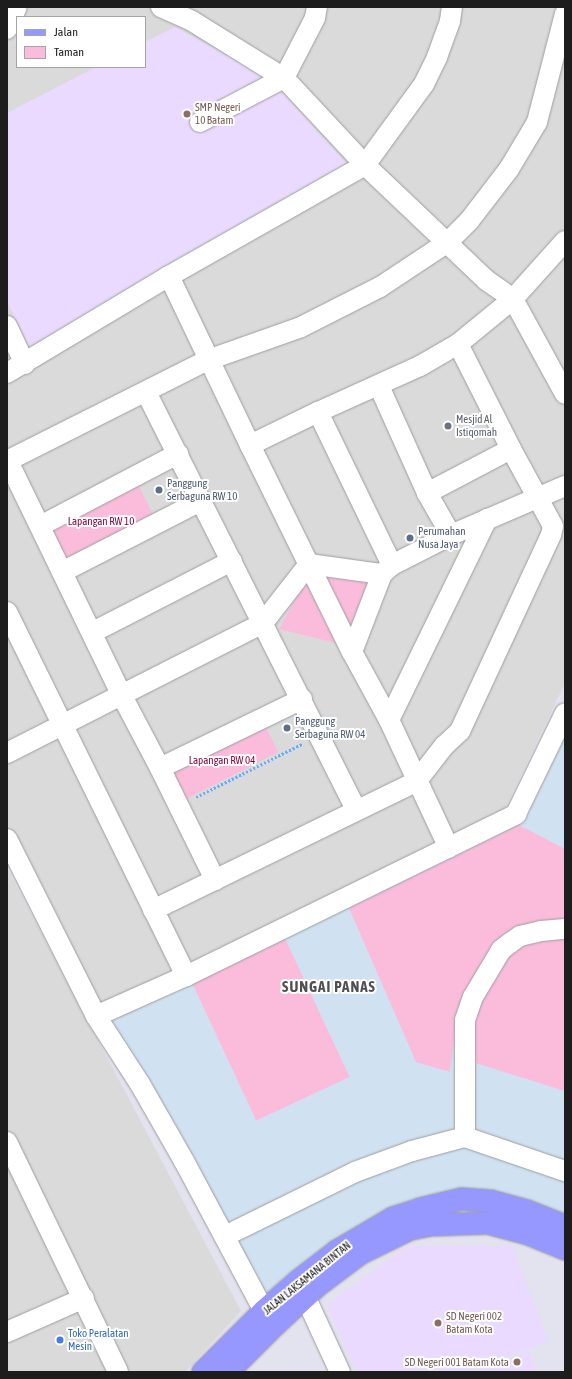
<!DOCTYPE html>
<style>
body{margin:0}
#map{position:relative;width:572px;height:1379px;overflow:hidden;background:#e3e2ef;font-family:"Asap Condensed",sans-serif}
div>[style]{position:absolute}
.residential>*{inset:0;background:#dadadb}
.commercial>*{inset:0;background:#d0e1f1}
.education>*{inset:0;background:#eadaff}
.park>*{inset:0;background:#fbbcdc;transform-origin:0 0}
.path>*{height:2.5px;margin-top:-1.25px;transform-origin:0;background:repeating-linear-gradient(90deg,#62adff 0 2px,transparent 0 4px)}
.roads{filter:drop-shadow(0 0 1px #9e9e9e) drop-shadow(0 0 1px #9e9e9e)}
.minor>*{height:20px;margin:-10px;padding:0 10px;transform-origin:10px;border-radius:10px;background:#fff}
.major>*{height:22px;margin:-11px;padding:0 11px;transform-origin:11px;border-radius:11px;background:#9697ff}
.dots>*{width:11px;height:11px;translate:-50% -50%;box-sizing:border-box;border:2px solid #fff;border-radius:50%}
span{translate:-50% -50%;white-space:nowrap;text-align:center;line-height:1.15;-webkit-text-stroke:4px #fff;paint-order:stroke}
.education-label{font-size:11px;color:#785e54}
.left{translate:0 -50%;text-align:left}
.right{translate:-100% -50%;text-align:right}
.worship-label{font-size:11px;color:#5b616d}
.service-label{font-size:11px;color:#4e5e75}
.park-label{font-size:11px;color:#7f0742}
.street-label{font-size:11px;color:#1d1d1d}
.shop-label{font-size:11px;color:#366cbe}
.district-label{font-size:15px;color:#505050;font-weight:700;letter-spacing:1px}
.frame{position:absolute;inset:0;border:8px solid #1d1d1d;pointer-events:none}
.legend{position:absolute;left:16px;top:16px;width:130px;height:52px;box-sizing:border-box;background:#fff;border:1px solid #a5a5a5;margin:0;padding:5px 7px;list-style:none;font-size:12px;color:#1d1d1d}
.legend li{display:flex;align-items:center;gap:8px;height:20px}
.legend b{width:20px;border:1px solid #a5a5a5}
</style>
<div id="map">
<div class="residential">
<div style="clip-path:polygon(evenodd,7px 7px,565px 7px,565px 683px,503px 813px,95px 1011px,7px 832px,7px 7px,17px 17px,145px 17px,145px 67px,17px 67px,17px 17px)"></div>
<div style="clip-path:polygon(7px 868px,241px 1311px,185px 1372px,7px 1372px)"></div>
</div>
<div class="commercial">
<div style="clip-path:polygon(565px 713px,565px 1226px,462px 1199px,264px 1311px,96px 1016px,513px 817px)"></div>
</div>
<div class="education">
<div style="clip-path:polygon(175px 27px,270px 79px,359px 177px,31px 351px,7px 301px,7px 113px,96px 67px,145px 67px,145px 42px)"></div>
<div style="clip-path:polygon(408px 1246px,512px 1246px,548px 1341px,465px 1372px,357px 1372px,327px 1305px)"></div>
<div style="clip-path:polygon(529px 1351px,537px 1372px,472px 1372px)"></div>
</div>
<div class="park">
<div style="left:135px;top:478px;width:48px;height:100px;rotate:64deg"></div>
<div style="clip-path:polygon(321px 574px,372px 583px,352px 636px)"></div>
<div style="clip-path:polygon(307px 578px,340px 644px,279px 629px)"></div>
<div style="left:262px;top:720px;width:36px;height:109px;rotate:63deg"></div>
<div style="clip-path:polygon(519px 825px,565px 849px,565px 920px,502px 937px,458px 1008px,450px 1072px,416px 1062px,349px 908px)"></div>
<div style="left:282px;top:932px;width:160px;height:103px;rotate:65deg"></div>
<div style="clip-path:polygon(565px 935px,565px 1091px,466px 1060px,471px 1017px,513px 949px,543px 937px)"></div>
</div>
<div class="path">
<div style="left:196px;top:797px;width:119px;rotate:-26.6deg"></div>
</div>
<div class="roads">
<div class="minor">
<div style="left:161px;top:7px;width:34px;rotate:24deg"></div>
<div style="left:192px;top:21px;width:108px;rotate:31.8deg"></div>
<div style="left:284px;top:78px;width:119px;rotate:47deg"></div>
<div style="left:365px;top:165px;width:167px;rotate:43.5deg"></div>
<div style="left:486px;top:280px;width:33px;rotate:35deg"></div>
<div style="left:513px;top:299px;width:108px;rotate:61.3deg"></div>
<div style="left:7px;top:29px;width:24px;rotate:-66deg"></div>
<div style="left:200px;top:122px;width:95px;rotate:-27.6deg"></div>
<div style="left:284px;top:78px;width:68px;rotate:-62.7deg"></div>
<div style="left:315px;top:18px;width:11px;rotate:-80deg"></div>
<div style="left:169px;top:276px;width:187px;rotate:64.4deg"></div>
<div style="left:250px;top:445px;width:231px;rotate:63.8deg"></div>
<div style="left:352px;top:652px;width:77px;rotate:61.4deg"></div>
<div style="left:389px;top:720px;width:141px;rotate:64.9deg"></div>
<div style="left:7px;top:326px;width:42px;rotate:64.7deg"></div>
<div style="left:458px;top:344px;width:118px;rotate:63.2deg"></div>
<div style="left:7px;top:373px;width:189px;rotate:-30.9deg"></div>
<div style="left:169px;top:276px;width:225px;rotate:-29.5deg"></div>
<div style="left:365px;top:165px;width:100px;rotate:-53.9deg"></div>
<div style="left:424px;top:84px;width:30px;rotate:-64deg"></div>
<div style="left:437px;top:57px;width:38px;rotate:-70deg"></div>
<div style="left:450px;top:21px;width:14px;rotate:-82deg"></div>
<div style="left:379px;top:386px;width:117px;rotate:65.8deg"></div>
<div style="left:427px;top:493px;width:48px;rotate:60.3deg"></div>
<div style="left:146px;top:392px;width:468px;rotate:63.3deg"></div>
<div style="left:318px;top:412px;width:170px;rotate:64.2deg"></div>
<div style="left:250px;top:445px;width:76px;rotate:-25.9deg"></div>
<div style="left:318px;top:412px;width:112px;rotate:-24.3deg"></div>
<div style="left:420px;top:366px;width:44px;rotate:-30.1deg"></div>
<div style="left:458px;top:344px;width:71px;rotate:-39.3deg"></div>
<div style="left:513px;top:299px;width:78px;rotate:-48.1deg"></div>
<div style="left:7px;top:461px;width:225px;rotate:-26.7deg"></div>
<div style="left:208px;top:360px;width:99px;rotate:-19.5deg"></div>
<div style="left:301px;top:327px;width:89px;rotate:-26.9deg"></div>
<div style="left:380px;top:287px;width:82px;rotate:-33.5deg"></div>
<div style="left:448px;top:242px;width:30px;rotate:-45deg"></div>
<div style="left:469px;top:221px;width:66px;rotate:-52.4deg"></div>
<div style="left:509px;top:169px;width:55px;rotate:-59.2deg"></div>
<div style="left:537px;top:122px;width:112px;rotate:-75.5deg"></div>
<div style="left:8px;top:461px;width:261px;rotate:64.1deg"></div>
<div style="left:122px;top:696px;width:81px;rotate:62.2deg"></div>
<div style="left:160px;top:768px;width:125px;rotate:63.8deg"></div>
<div style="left:40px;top:526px;width:156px;rotate:-27.6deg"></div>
<div style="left:62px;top:572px;width:156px;rotate:-27.1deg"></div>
<div style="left:7px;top:612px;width:406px;rotate:63.8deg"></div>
<div style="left:93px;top:632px;width:156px;rotate:-27.1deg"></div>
<div style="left:352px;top:652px;width:84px;rotate:-69deg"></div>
<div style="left:389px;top:720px;width:224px;rotate:-64deg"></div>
<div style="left:7px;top:753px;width:287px;rotate:-26.9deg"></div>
<div style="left:263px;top:623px;width:75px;rotate:-52.1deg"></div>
<div style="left:309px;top:564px;width:74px;rotate:7.8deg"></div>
<div style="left:382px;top:574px;width:13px;rotate:-42deg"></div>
<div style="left:392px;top:565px;width:66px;rotate:-27deg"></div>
<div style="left:451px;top:535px;width:124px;rotate:-23.3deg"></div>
<div style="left:160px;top:768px;width:158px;rotate:-25.9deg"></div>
<div style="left:7px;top:839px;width:198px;rotate:63.3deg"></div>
<div style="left:96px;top:1016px;width:81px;rotate:57.1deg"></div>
<div style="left:140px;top:1084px;width:89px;rotate:60.3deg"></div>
<div style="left:184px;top:1161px;width:170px;rotate:61.9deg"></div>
<div style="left:153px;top:910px;width:292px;rotate:-26deg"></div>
<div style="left:416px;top:782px;width:46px;rotate:-52.1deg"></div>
<div style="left:444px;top:746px;width:22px;rotate:-43deg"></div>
<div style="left:460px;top:731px;width:216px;rotate:-65.1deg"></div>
<div style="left:551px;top:535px;width:9px;rotate:-77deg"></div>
<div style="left:553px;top:526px;width:88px;rotate:-118.6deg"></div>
<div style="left:511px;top:449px;width:95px;rotate:152.4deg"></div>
<div style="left:96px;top:1016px;width:98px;rotate:-24deg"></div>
<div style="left:186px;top:976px;width:368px;rotate:-26.1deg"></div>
<div style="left:516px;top:814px;width:112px;rotate:-64.1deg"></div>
<div style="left:465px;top:1137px;width:117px;rotate:-90deg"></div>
<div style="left:465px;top:1020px;width:24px;rotate:-71deg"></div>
<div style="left:473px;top:997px;width:55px;rotate:-59.2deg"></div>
<div style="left:501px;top:950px;width:11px;rotate:-38deg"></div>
<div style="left:510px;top:943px;width:12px;rotate:-35deg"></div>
<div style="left:520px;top:936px;width:22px;rotate:-13deg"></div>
<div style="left:541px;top:931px;width:24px;rotate:-5deg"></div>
<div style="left:7px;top:1142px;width:255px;rotate:64.2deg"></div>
<div style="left:225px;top:1236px;width:145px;rotate:-26.2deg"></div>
<div style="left:355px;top:1172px;width:61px;rotate:-20.2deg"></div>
<div style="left:412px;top:1151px;width:55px;rotate:-14.8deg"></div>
<div style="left:465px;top:1137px;width:106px;rotate:18.8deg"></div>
<div style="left:305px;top:1296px;width:84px;rotate:65.3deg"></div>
<div style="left:7px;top:1332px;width:84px;rotate:-23.8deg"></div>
</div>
<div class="major">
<div style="left:203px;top:1372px;width:86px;rotate:-45deg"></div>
<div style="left:264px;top:1311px;width:45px;rotate:-41.4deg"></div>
<div style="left:298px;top:1281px;width:49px;rotate:-37.6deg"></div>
<div style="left:337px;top:1251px;width:65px;rotate:-30.5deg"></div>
<div style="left:393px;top:1218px;width:28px;rotate:-18deg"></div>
<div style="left:420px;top:1209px;width:43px;rotate:-13.4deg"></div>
<div style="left:462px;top:1199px;width:28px;rotate:4deg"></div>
<div style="left:490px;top:1201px;width:38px;rotate:15deg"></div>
<div style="left:527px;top:1211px;width:41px;rotate:21.5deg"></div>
<div style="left:228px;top:1372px;width:65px;rotate:-45deg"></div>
<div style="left:274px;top:1326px;width:59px;rotate:-42.9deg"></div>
<div style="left:317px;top:1286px;width:55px;rotate:-36.9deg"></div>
<div style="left:361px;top:1253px;width:55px;rotate:-26.1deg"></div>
<div style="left:410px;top:1229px;width:20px;rotate:-11deg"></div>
<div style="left:430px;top:1225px;width:58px;rotate:-2deg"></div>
<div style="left:488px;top:1223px;width:39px;rotate:15deg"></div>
<div style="left:526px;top:1233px;width:42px;rotate:22.3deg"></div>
</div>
</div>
<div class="dots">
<div style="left:187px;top:114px;background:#8d6e63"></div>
<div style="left:448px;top:426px;background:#6b7280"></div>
<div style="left:159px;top:490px;background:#5c6f8a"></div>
<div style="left:410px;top:538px;background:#5c6f8a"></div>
<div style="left:287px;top:728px;background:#5c6f8a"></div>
<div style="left:438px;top:1323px;background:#8d6e63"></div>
<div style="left:60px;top:1340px;background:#3f7fe0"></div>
<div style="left:517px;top:1362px;background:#8d6e63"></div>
</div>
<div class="education-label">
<span class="left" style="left:195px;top:114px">SMP Negeri<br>10 Batam</span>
<span class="left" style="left:446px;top:1323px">SD Negeri 002<br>Batam Kota</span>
<span class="right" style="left:509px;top:1362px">SD Negeri 001 Batam Kota</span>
</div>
<div class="worship-label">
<span class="left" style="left:456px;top:426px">Mesjid Al<br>Istiqomah</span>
</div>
<div class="service-label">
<span class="left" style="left:167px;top:490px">Panggung<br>Serbaguna RW 10</span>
<span class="left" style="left:418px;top:538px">Perumahan<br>Nusa Jaya</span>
<span class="left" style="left:295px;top:728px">Panggung<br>Serbaguna RW 04</span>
</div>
<div class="park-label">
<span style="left:101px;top:521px">Lapangan RW 10</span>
<span style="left:222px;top:760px">Lapangan RW 04</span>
</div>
<div class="street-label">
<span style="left:307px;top:1278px;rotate:-39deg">JALAN LAKSAMANA BINTAN</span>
</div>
<div class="shop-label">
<span class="left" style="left:68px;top:1340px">Toko Peralatan<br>Mesin</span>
</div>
<div class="district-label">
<span style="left:329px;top:987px">SUNGAI PANAS</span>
</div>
<div class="frame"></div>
<ul class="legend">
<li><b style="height:5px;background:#9697ff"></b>Jalan</li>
<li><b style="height:11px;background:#fbbcdc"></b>Taman</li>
</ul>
</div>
